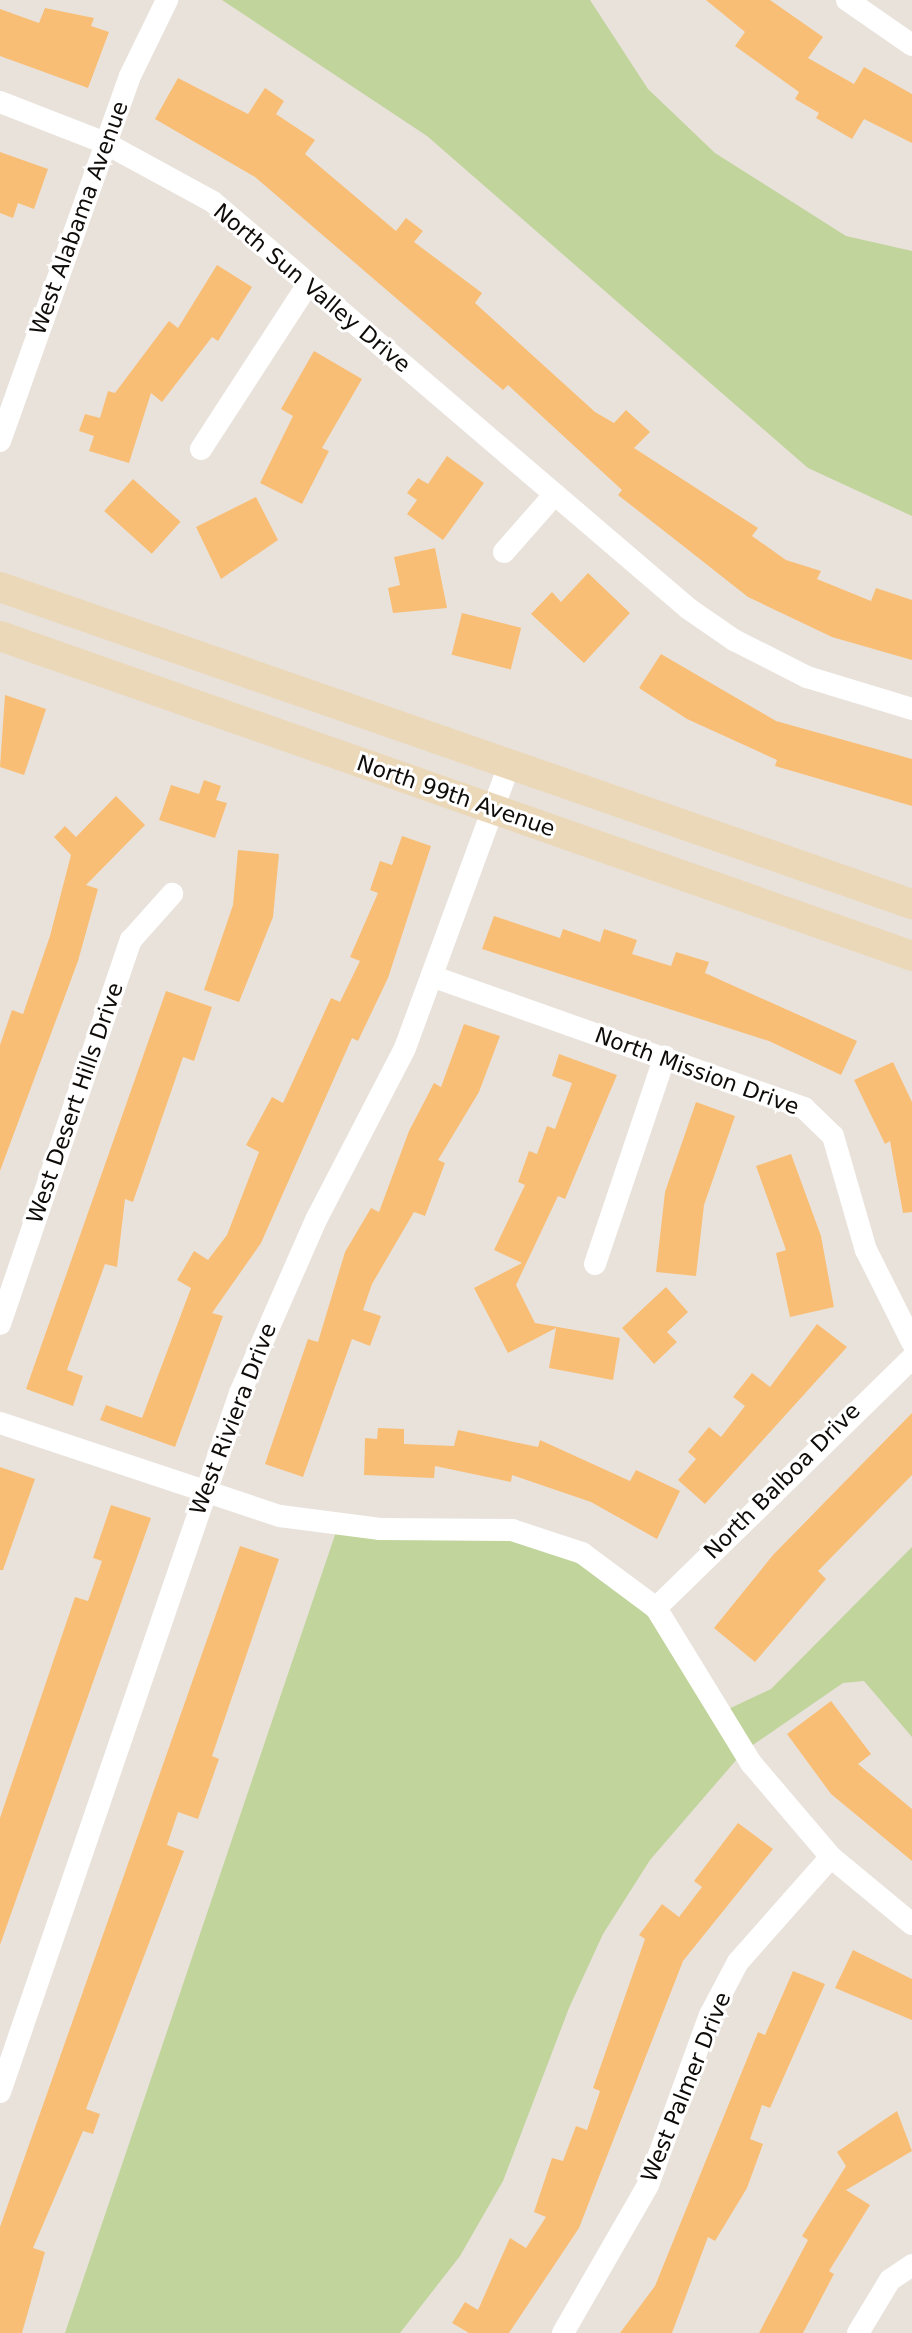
<!DOCTYPE html>
<style>
body{margin:0}
#map{position:relative;width:912px;height:2333px;overflow:hidden;background:#e9e2db;font-family:"DejaVu Sans",sans-serif}
div>[style]{position:absolute}
.green>*{inset:0;background:#c0d49b}
.building>*{inset:0;background:#f9be75;transform-origin:0 0}
.street>*{height:22px;margin:-11px;padding:0 11px;transform-origin:11px;border-radius:11px;background:#fff}
.secondary>*{height:30px;margin:-15px;padding:0 15px;transform-origin:15px;border-radius:15px;background:#ebd8b9}
span{translate:-50% -50%;white-space:nowrap;text-align:center;line-height:1.15;-webkit-text-stroke:6px #fff;paint-order:stroke}
.street-label{font-size:22px;color:#0e0b09}
</style>
<div id="map">
<div class="green">
<div style="clip-path:polygon(222px 0,590px 0,648px 89px,715px 153px,846px 236px,912px 251px,912px 516px,808px 468px,427px 136px)"></div>
<div style="clip-path:polygon(338px 1526px,550px 1541px,656px 1608px,722px 1712px,771px 1689px,912px 1547px,912px 1737px,864px 1681px,843px 1683px,744px 1751px,650px 1860px,603px 1934px,569px 2008px,503px 2181px,460px 2256px,400px 2333px,65px 2333px)"></div>
</div>
<div class="building">
<div style="clip-path:polygon(706px 0,770px 0,823px 37px,808px 58px,854px 84px,864px 67px,912px 94px,912px 143px,864px 119px,852px 139px,816px 118px,819px 113px,795px 99px,799px 92px,735px 46px,745px 32px)"></div>
<div style="clip-path:polygon(45px 8px,94px 18px,91px 26px,109px 32px,88px 88px,0 56px,0 9px,39px 23px)"></div>
<div style="clip-path:polygon(178px 78px,248px 114px,265px 88px,284px 101px,276px 114px,315px 140px,305px 154px,396px 231px,406px 218px,423px 231px,414px 242px,482px 293px,475px 303px,595px 412px,614px 423px,626px 410px,650px 432px,634px 448px,758px 528px,752px 536px,786px 560px,821px 571px,817px 579px,871px 601px,876px 588px,912px 600px,912px 660px,832px 637px,748px 597px,682px 545px,618px 495px,622px 490px,508px 385px,503px 390px,255px 177px,155px 119px)"></div>
<div style="clip-path:polygon(0 152px,48px 169px,34px 209px,18px 203px,13px 218px,0 213px)"></div>
<div style="clip-path:polygon(217px 265px,252px 287px,218px 341px,212px 337px,162px 402px,151px 393px,129px 463px,89px 451px,94px 436px,79px 431px,85px 414px,100px 418px,108px 391px,115px 393px,169px 321px,178px 328px)"></div>
<div style="clip-path:polygon(314px 351px,362px 379px,322px 448px,329px 451px,302px 504px,260px 483px,293px 416px,281px 409px)"></div>
<div style="clip-path:polygon(447px 456px,484px 483px,443px 540px,407px 514px,417px 500px,407px 493px,418px 478px,428px 484px)"></div>
<div style="left:133px;top:479px;width:64px;height:43px;rotate:42deg"></div>
<div style="clip-path:polygon(256px 497px,278px 540px,221px 579px,196px 527px)"></div>
<div style="clip-path:polygon(435px 548px,447px 608px,393px 613px,388px 588px,400px 585px,394px 557px)"></div>
<div style="clip-path:polygon(588px 573px,630px 613px,584px 663px,531px 614px,552px 592px,561px 602px)"></div>
<div style="left:462px;top:613px;width:61px;height:43px;rotate:14deg"></div>
<div style="clip-path:polygon(661px 654px,776px 721px,912px 759px,912px 806px,775px 766px,777px 760px,687px 719px,639px 688px)"></div>
<div style="clip-path:polygon(5px 695px,46px 709px,24px 775px,0 767px)"></div>
<div style="clip-path:polygon(204px 780px,221px 786px,216px 800px,227px 803px,215px 838px,159px 820px,171px 785px,199px 794px)"></div>
<div style="clip-path:polygon(116px 796px,145px 825px,86px 885px,98px 889px,78px 961px,0 1171px,0 1045px,12px 1010px,23px 1014px,50px 936px,71px 855px,54px 837px,65px 826px,76px 837px)"></div>
<div style="clip-path:polygon(402px 836px,431px 846px,388px 978px,358px 1041px,352px 1038px,261px 1243px,212px 1313px,223px 1316px,175px 1447px,100px 1420px,106px 1405px,142px 1418px,191px 1288px,177px 1280px,194px 1251px,208px 1260px,227px 1235px,259px 1152px,246px 1145px,272px 1097px,283px 1103px,331px 998px,340px 1002px,360px 961px,350px 957px,378px 893px,370px 890px,380px 861px,392px 865px)"></div>
<div style="clip-path:polygon(238px 850px,279px 854px,273px 917px,239px 1002px,204px 990px,233px 905px)"></div>
<div style="clip-path:polygon(494px 916px,560px 938px,563px 929px,600px 942px,604px 929px,637px 940px,632px 954px,671px 966px,676px 952px,709px 962px,705px 973px,857px 1041px,841px 1075px,769px 1041px,482px 949px)"></div>
<div style="clip-path:polygon(166px 991px,212px 1007px,194px 1061px,183px 1057px,133px 1202px,125px 1199px,117px 1267px,105px 1264px,67px 1370px,83px 1376px,73px 1406px,26px 1389px)"></div>
<div style="clip-path:polygon(464px 1024px,500px 1036px,479px 1092px,438px 1160px,445px 1163px,425px 1216px,414px 1212px,372px 1284px,363px 1310px,381px 1316px,370px 1346px,352px 1339px,303px 1477px,265px 1464px,308px 1339px,318px 1342px,345px 1252px,371px 1208px,379px 1212px,409px 1131px,434px 1083px,441px 1087px)"></div>
<div style="clip-path:polygon(559px 1054px,617px 1075px,565px 1199px,558px 1196px,516px 1285px,535px 1323px,620px 1338px,613px 1380px,549px 1368px,556px 1328px,508px 1353px,474px 1288px,522px 1263px,494px 1250px,525px 1185px,518px 1182px,529px 1151px,537px 1154px,547px 1126px,555px 1129px,572px 1083px,552px 1076px)"></div>
<div style="clip-path:polygon(893px 1062px,912px 1102px,912px 1212px,903px 1213px,890px 1141px,885px 1144px,854px 1080px)"></div>
<div style="clip-path:polygon(696px 1102px,735px 1116px,704px 1205px,696px 1276px,656px 1272px,665px 1192px)"></div>
<div style="clip-path:polygon(791px 1154px,821px 1236px,834px 1307px,790px 1317px,776px 1253px,786px 1250px,756px 1166px)"></div>
<div style="clip-path:polygon(666px 1287px,688px 1312px,667px 1332px,677px 1342px,654px 1364px,622px 1328px)"></div>
<div style="clip-path:polygon(817px 1324px,847px 1347px,705px 1504px,678px 1480px,696px 1459px,688px 1452px,709px 1427px,721px 1437px,745px 1406px,733px 1397px,752px 1373px,770px 1387px)"></div>
<div style="clip-path:polygon(912px 1413px,912px 1475px,818px 1571px,826px 1579px,755px 1662px,714px 1628px,773px 1555px)"></div>
<div style="clip-path:polygon(378px 1428px,404px 1429px,404px 1444px,454px 1446px,458px 1430px,538px 1447px,540px 1440px,630px 1481px,636px 1470px,680px 1491px,657px 1539px,591px 1502px,512px 1475px,511px 1482px,435px 1466px,434px 1478px,364px 1475px,365px 1438px,377px 1439px)"></div>
<div style="clip-path:polygon(0 1467px,35px 1479px,3px 1570px,0 1570px)"></div>
<div style="clip-path:polygon(111px 1505px,151px 1518px,0 1945px,0 1818px,75px 1597px,88px 1601px,102px 1561px,93px 1558px)"></div>
<div style="clip-path:polygon(240px 1546px,279px 1559px,212px 1756px,219px 1759px,198px 1819px,178px 1812px,167px 1845px,184px 1851px,86px 2109px,100px 2114px,93px 2134px,83px 2131px,33px 2248px,45px 2252px,22px 2333px,0 2333px,0 2227px)"></div>
<div style="clip-path:polygon(831px 1701px,871px 1754px,858px 1764px,912px 1809px,912px 1861px,831px 1794px,787px 1734px)"></div>
<div style="clip-path:polygon(738px 1823px,773px 1849px,683px 1961px,579px 2228px,509px 2333px,469px 2333px,452px 2323px,465px 2302px,478px 2310px,510px 2238px,526px 2248px,546px 2217px,534px 2212px,552px 2158px,563px 2161px,576px 2126px,587px 2130px,600px 2091px,593px 2088px,645px 1939px,639px 1935px,662px 1904px,679px 1917px,702px 1887px,694px 1881px)"></div>
<div style="clip-path:polygon(853px 1950px,912px 1979px,912px 2020px,835px 1988px)"></div>
<div style="clip-path:polygon(793px 1971px,825px 1984px,770px 2108px,762px 2105px,750px 2139px,763px 2144px,747px 2188px,715px 2241px,708px 2237px,672px 2333px,620px 2333px,655px 2286px,758px 2032px,765px 2035px)"></div>
<div style="clip-path:polygon(897px 2111px,912px 2151px,846px 2190px,870px 2205px,829px 2271px,834px 2274px,803px 2333px,759px 2333px,808px 2240px,802px 2236px,846px 2166px,837px 2152px)"></div>
</div>
<div class="street">
<div style="left:847px;top:0;width:79px;rotate:34.7deg"></div>
<div style="left:0;top:102px;width:113px;rotate:21.3deg"></div>
<div style="left:105px;top:143px;width:123px;rotate:28.6deg"></div>
<div style="left:213px;top:202px;width:626px;rotate:40.53deg"></div>
<div style="left:689px;top:609px;width:55px;rotate:34.6deg"></div>
<div style="left:734px;top:640px;width:82px;rotate:26.9deg"></div>
<div style="left:807px;top:677px;width:110px;rotate:16.9deg"></div>
<div style="left:0;top:441px;width:387px;rotate:-70.4deg"></div>
<div style="left:130px;top:76px;width:85px;rotate:-64deg"></div>
<div style="left:201px;top:449px;width:197px;rotate:-57deg"></div>
<div style="left:504px;top:552px;width:77px;rotate:-48.7deg"></div>
<div style="left:434px;top:977px;width:393px;rotate:19.5deg"></div>
<div style="left:804px;top:1108px;width:40px;rotate:44deg"></div>
<div style="left:833px;top:1136px;width:119px;rotate:73.9deg"></div>
<div style="left:866px;top:1250px;width:103px;rotate:63.4deg"></div>
<div style="left:595px;top:1264px;width:219px;rotate:-71.4deg"></div>
<div style="left:0;top:1324px;width:406px;rotate:-71.2deg"></div>
<div style="left:131px;top:940px;width:62px;rotate:-48.3deg"></div>
<div style="left:0;top:1423px;width:295px;rotate:18.4deg"></div>
<div style="left:280px;top:1516px;width:101px;rotate:7.4deg"></div>
<div style="left:380px;top:1529px;width:132px;rotate:0.4deg"></div>
<div style="left:512px;top:1530px;width:74px;rotate:18.2deg"></div>
<div style="left:582px;top:1553px;width:92px;rotate:36.6deg"></div>
<div style="left:656px;top:1608px;width:182px;rotate:58.5deg"></div>
<div style="left:751px;top:1763px;width:123px;rotate:49.6deg"></div>
<div style="left:831px;top:1857px;width:105px;rotate:39.6deg"></div>
<div style="left:656px;top:1608px;width:358px;rotate:-44.3deg"></div>
<div style="left:0;top:2092px;width:739px;rotate:-71.05deg"></div>
<div style="left:240px;top:1393px;width:191px;rotate:-66.3deg"></div>
<div style="left:317px;top:1218px;width:191px;rotate:-62.6deg"></div>
<div style="left:405px;top:1048px;width:304px;rotate:-69.8deg"></div>
<div style="left:563px;top:2333px;width:171px;rotate:-60.1deg"></div>
<div style="left:648px;top:2185px;width:181px;rotate:-70deg"></div>
<div style="left:710px;top:2015px;width:60px;rotate:-62.2deg"></div>
<div style="left:738px;top:1962px;width:140px;rotate:-48.5deg"></div>
<div style="left:858px;top:2333px;width:62px;rotate:-58.9deg"></div>
<div style="left:890px;top:2280px;width:27px;rotate:-34deg"></div>
</div>
<div class="secondary">
<div style="left:0;top:587px;width:966px;rotate:19.17deg"></div>
<div style="left:0;top:636px;width:967px;rotate:19.33deg"></div>
</div>
<div class="street-label">
<span style="left:79px;top:218px;rotate:-70deg">West Alabama Avenue</span>
<span style="left:312px;top:288px;rotate:40deg">North Sun Valley Drive</span>
<span style="left:456px;top:796px;rotate:19deg">North 99th Avenue</span>
<span style="left:697px;top:1071px;rotate:20deg">North Mission Drive</span>
<span style="left:75px;top:1103px;rotate:-71deg">West Desert Hills Drive</span>
<span style="left:233px;top:1419px;rotate:-69deg">West Riviera Drive</span>
<span style="left:782px;top:1481px;rotate:-45deg">North Balboa Drive</span>
<span style="left:686px;top:2087px;rotate:-68deg">West Palmer Drive</span>
</div>
</div>
